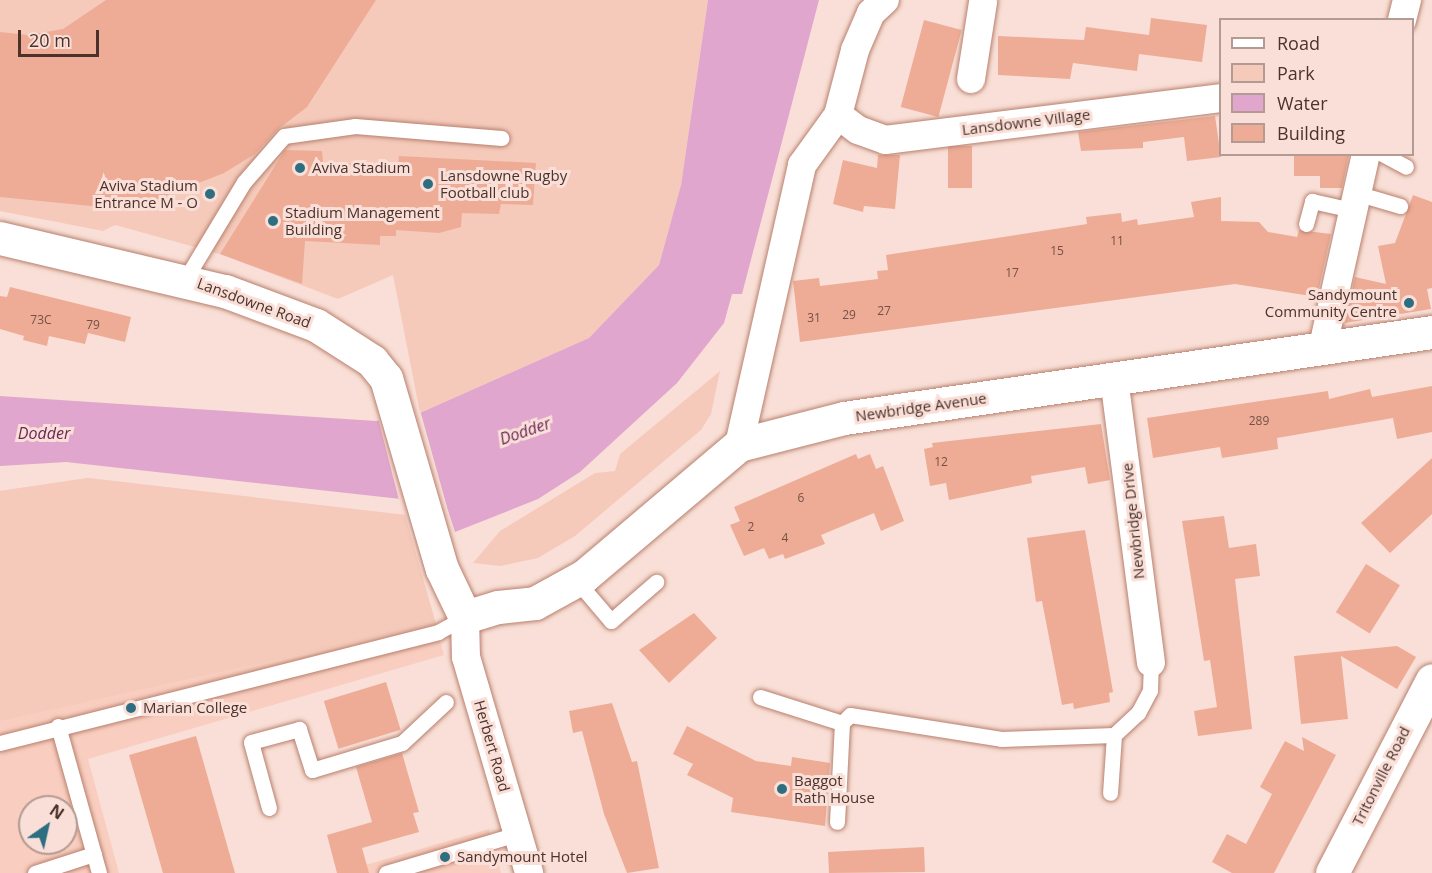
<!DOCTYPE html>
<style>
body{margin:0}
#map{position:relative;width:1432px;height:873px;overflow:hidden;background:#f9dfd7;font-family:"Open Sans",sans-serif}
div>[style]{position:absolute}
.built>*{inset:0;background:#f9cec0}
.green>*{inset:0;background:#f5cabb}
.water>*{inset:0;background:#e0a6cd}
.pier>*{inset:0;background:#f9dfd7}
.building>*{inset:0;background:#eeac96;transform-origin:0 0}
.roads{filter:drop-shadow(0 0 2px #b9806d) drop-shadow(0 0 2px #b9806d)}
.lane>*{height:15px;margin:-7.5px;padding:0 7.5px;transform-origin:7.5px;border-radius:7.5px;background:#fff}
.street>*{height:28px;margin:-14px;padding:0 14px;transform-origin:14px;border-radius:14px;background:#fff}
.secondary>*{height:33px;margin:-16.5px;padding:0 16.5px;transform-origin:16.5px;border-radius:16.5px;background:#fff}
.dots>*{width:16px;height:16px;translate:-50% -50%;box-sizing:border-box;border:3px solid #f9dfd7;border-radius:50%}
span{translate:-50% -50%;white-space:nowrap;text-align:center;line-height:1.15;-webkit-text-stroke:6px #f9dfd7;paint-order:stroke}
.number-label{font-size:12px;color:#745146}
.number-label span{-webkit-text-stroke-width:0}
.street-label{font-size:15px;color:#4b332b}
.poi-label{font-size:15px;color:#4b332b}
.left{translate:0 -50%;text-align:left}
.right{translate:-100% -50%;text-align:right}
.water-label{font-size:16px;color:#6a2658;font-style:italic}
.legend{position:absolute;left:1219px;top:18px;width:195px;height:138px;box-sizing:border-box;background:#f9dfd7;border:2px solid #b39a92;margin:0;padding:8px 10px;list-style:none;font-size:18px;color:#4b332b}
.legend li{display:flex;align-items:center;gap:12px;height:30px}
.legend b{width:30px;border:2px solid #b39a92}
.north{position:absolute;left:18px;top:795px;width:60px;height:60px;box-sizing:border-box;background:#f9dfd7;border:2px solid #b39a92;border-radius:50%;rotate:34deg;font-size:16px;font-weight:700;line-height:24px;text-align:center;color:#4b332b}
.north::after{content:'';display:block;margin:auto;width:21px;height:27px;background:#2d6f81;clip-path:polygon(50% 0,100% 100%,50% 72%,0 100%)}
.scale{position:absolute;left:18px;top:30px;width:81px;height:27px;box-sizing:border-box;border:3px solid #4b332b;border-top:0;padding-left:8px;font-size:18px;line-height:21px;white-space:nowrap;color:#4b332b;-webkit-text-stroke:4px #f9dfd7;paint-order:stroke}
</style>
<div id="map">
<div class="built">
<div style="clip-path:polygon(evenodd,88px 478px,405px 515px,444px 655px,88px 759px,119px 873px,0 873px,0 491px,88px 478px,30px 807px,66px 807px,66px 843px,30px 843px,30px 807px)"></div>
<div style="clip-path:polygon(489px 829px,501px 873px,338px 873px,427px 847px)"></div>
</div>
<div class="green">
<div style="clip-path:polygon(0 0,708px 0,681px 185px,659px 265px,589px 338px,420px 413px,393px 275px,338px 299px,220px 254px,115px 225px,103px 231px,0 211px)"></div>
<div style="clip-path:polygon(720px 371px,711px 414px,701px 430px,575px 536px,538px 558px,500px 566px,473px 563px,500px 531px,595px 473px,615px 471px,620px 454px)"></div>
<div style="clip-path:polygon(88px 478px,405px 515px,436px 624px,0 721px,0 491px)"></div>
</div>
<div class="water">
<div style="clip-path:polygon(708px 0,819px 0,742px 294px,732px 294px,724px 323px,677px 383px,580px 472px,538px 499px,455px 532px,446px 504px,66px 462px,0 466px,0 396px,376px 421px,420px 413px,589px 338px,659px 265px,681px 185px)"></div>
</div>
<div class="pier">
<div style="clip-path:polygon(420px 410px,447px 507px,400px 504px,378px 418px)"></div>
</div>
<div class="building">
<div style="clip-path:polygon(106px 0,376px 0,307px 107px,277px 130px,255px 154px,224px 173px,145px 204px,101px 207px,0 197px,0 32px,28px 35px,63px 29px)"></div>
<div style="clip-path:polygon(1151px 18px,1207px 25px,1202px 62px,1139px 54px,1137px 71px,1073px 63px,1070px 79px,998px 75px,998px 36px,1084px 40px,1086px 27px,1149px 35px)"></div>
<div style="left:924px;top:20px;width:39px;height:90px;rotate:15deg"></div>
<div style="clip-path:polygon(1215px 116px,1221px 157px,1187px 161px,1184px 137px,1143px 142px,1143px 148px,1081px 151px,1078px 132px)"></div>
<div style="left:972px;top:146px;width:42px;height:24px;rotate:90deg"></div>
<div style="clip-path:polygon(285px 150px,322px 151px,323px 162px,398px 166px,399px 156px,536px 163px,533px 205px,501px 204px,499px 214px,462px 213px,461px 227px,439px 233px,396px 230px,396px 236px,380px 236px,380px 245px,305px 241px,302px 284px,220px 254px)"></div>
<div style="clip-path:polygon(1294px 154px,1349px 154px,1342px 188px,1320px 188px,1320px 176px,1294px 176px)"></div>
<div style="clip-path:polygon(878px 155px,900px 155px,895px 209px,864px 206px,863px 212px,833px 204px,843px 160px,877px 168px)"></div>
<div style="clip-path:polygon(1413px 195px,1432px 202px,1432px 288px,1427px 289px,1431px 309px,1345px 323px,1355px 277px,1386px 284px,1378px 246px,1395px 243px)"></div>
<div style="clip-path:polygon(1221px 197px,1221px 221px,1259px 222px,1268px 232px,1297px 237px,1299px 230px,1331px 234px,1317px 297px,1235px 284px,800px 342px,793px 281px,819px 278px,820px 286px,878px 279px,877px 271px,888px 270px,886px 255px,1087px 224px,1086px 217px,1121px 213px,1122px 222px,1137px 219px,1138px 225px,1194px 217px,1191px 202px)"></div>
<div style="clip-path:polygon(10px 287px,131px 317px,125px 342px,88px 333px,85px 344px,49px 336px,47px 346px,23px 340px,24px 336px,0 329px,0 296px,7px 297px)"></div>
<div style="clip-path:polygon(1432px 386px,1432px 432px,1397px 439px,1393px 418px,1277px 438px,1278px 449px,1222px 458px,1220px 447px,1153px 458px,1147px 418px,1328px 391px,1329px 399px,1370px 389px,1372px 397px)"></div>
<div style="clip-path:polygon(1101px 424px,1110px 480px,1088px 484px,1085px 467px,1031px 476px,1032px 483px,949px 500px,946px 483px,930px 486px,924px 449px,933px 447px,932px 443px)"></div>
<div style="clip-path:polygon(856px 454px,858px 459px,870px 454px,876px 469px,883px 466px,904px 521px,881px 531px,874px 513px,821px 535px,825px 544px,785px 559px,783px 554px,769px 559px,764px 548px,744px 556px,730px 525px,740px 521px,734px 507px)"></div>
<div style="clip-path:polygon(1432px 458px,1432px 514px,1390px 553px,1361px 523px)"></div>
<div style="clip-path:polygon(1224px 516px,1229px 548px,1256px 544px,1260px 576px,1235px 579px,1252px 729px,1198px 736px,1194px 711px,1217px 707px,1210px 660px,1204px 661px,1182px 521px)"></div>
<div style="clip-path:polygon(1085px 530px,1113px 692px,1109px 693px,1110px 702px,1074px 709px,1073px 703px,1062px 705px,1042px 601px,1036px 602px,1027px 538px)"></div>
<div style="left:1366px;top:564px;width:40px;height:57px;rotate:32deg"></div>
<div style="clip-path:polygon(694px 613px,717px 638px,669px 683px,639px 650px)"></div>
<div style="clip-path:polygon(1397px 646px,1416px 657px,1397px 689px,1341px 656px,1348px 719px,1301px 724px,1294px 656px)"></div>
<div style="left:386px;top:682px;width:50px;height:65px;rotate:73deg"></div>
<div style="clip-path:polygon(612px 703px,632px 762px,637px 761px,659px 868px,627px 873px,604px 814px,582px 731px,573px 733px,569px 711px)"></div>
<div style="clip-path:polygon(687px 726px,756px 761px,791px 766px,792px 757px,830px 763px,825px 826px,731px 812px,733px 798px,687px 775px,693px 764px,673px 754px)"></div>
<div style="clip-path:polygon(196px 736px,235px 873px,163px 873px,129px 755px)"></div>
<div style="clip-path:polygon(1302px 737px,1336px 755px,1274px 873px,1232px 873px,1212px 862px,1227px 834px,1246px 844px,1272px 794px,1260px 787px,1285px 741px,1304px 751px)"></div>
<div style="clip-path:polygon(402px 753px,419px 812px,413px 813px,419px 832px,362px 848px,369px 873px,337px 873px,327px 835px,372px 822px,356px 767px)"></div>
<div style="clip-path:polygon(924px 847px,925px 872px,829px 873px,828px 852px)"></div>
</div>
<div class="roads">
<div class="lane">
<div style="left:1382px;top:154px;width:27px;rotate:28deg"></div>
<div style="left:1356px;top:193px;width:46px;rotate:16.5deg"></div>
<div style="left:1306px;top:224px;width:24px;rotate:-75deg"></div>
<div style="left:1312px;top:201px;width:41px;rotate:12.7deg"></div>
<div style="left:186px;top:278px;width:112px;rotate:-58.9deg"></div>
<div style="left:244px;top:182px;width:61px;rotate:-49deg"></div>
<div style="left:284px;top:136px;width:72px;rotate:-8deg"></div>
<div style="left:355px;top:126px;width:147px;rotate:4.7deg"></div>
<div style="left:576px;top:580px;width:54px;rotate:49.5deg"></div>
<div style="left:611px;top:621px;width:60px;rotate:-40.9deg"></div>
<div style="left:760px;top:697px;width:86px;rotate:17.6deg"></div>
<div style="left:842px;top:723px;width:99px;rotate:92.9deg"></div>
<div style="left:842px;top:723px;width:11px;rotate:-45deg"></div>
<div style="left:850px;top:715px;width:153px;rotate:9deg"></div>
<div style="left:1001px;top:739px;width:113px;rotate:-2deg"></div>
<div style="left:1114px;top:735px;width:58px;rotate:93.9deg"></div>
<div style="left:58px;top:726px;width:153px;rotate:74.4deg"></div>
<div style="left:1114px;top:735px;width:33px;rotate:-43deg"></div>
<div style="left:1138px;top:713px;width:26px;rotate:-62deg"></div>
<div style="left:1150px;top:690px;width:27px;rotate:-88deg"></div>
<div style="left:0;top:743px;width:452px;rotate:-14.2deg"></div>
<div style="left:438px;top:632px;width:31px;rotate:-29deg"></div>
<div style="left:269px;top:808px;width:68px;rotate:-105.3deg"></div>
<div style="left:251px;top:742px;width:50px;rotate:-15.2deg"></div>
<div style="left:299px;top:729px;width:43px;rotate:72.4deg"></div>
<div style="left:312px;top:770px;width:94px;rotate:-16.7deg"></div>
<div style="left:402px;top:743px;width:60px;rotate:-43deg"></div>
<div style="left:35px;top:873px;width:62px;rotate:-17.9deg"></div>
<div style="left:386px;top:873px;width:137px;rotate:-16.6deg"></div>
</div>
<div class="street">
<div style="left:1402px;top:20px;width:21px;rotate:-76deg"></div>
<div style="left:971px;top:79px;width:78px;rotate:-81.1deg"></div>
<div style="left:838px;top:115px;width:25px;rotate:37deg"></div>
<div style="left:858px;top:130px;width:29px;rotate:20deg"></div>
<div style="left:885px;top:140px;width:338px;rotate:-7.1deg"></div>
<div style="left:1323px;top:346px;width:197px;rotate:-77.4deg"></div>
<div style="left:1114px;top:378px;width:287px;rotate:82.6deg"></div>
<div style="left:739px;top:445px;width:287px;rotate:-77.3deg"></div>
<div style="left:802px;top:165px;width:62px;rotate:-54.2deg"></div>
<div style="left:838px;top:115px;width:67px;rotate:-75.3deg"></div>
<div style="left:855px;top:50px;width:40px;rotate:-66.6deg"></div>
<div style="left:871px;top:13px;width:19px;rotate:-43deg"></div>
<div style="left:465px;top:617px;width:40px;rotate:88.6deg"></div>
<div style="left:466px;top:657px;width:225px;rotate:73.7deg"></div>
</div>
<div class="secondary">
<div style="left:0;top:238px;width:231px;rotate:13.3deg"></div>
<div style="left:225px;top:291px;width:97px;rotate:20.5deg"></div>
<div style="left:316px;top:325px;width:67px;rotate:32.7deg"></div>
<div style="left:372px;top:361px;width:22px;rotate:51deg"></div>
<div style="left:386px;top:378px;width:199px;rotate:73.7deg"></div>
<div style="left:442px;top:569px;width:53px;rotate:64.4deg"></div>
<div style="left:465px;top:617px;width:34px;rotate:-17deg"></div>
<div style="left:498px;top:607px;width:37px;rotate:-6deg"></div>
<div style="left:535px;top:603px;width:56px;rotate:-28.9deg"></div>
<div style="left:584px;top:576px;width:203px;rotate:-40.2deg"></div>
<div style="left:739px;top:445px;width:108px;rotate:-14.4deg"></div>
<div style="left:844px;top:418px;width:594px;rotate:-8.32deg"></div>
<div style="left:1332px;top:873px;width:217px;rotate:-62.6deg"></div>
</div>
</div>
<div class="dots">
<div style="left:300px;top:168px;background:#2d6f81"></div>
<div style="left:428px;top:184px;background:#2d6f81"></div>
<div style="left:210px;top:194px;background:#2d6f81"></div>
<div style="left:273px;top:221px;background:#2d6f81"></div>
<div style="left:1409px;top:303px;background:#2d6f81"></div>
<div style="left:131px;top:708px;background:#2d6f81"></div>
<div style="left:782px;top:789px;background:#2d6f81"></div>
<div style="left:445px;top:857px;background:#2d6f81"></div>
</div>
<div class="number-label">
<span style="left:1117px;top:241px">11</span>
<span style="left:1057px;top:251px">15</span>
<span style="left:1012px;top:273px">17</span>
<span style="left:884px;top:311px">27</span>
<span style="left:849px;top:315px">29</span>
<span style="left:814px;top:318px">31</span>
<span style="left:41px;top:320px">73C</span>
<span style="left:93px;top:325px">79</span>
<span style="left:1259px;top:421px">289</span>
<span style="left:941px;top:462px">12</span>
<span style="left:801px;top:498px">6</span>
<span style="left:751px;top:527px">2</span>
<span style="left:785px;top:538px">4</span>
</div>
<div class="street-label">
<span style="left:1026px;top:122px;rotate:-7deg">Lansdowne Village</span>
<span style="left:254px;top:303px;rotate:20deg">Lansdowne Road</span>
<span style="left:921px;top:407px;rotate:-8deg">Newbridge Avenue</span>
<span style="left:1133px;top:521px;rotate:-96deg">Newbridge Drive</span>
<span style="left:492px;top:746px;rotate:74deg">Herbert Road</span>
<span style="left:1381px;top:776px;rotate:-63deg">Tritonville Road</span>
</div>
<div class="poi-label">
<span class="left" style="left:312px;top:168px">Aviva Stadium</span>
<span class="left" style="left:440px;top:184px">Lansdowne Rugby<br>Football club</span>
<span class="right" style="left:198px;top:194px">Aviva Stadium<br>Entrance M - O</span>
<span class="left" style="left:285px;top:221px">Stadium Management<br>Building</span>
<span class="right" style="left:1397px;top:303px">Sandymount<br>Community Centre</span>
<span class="left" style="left:143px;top:708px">Marian College</span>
<span class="left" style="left:794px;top:789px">Baggot<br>Rath House</span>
<span class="left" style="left:457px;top:857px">Sandymount Hotel</span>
</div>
<div class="water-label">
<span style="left:525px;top:431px;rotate:-19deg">Dodder</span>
<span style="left:44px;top:433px">Dodder</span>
</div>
<ul class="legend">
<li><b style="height:8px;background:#fff"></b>Road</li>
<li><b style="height:16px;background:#f5cabb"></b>Park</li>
<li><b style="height:16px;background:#e0a6cd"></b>Water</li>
<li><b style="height:16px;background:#eeac96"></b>Building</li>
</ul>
<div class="north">N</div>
<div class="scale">20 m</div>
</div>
